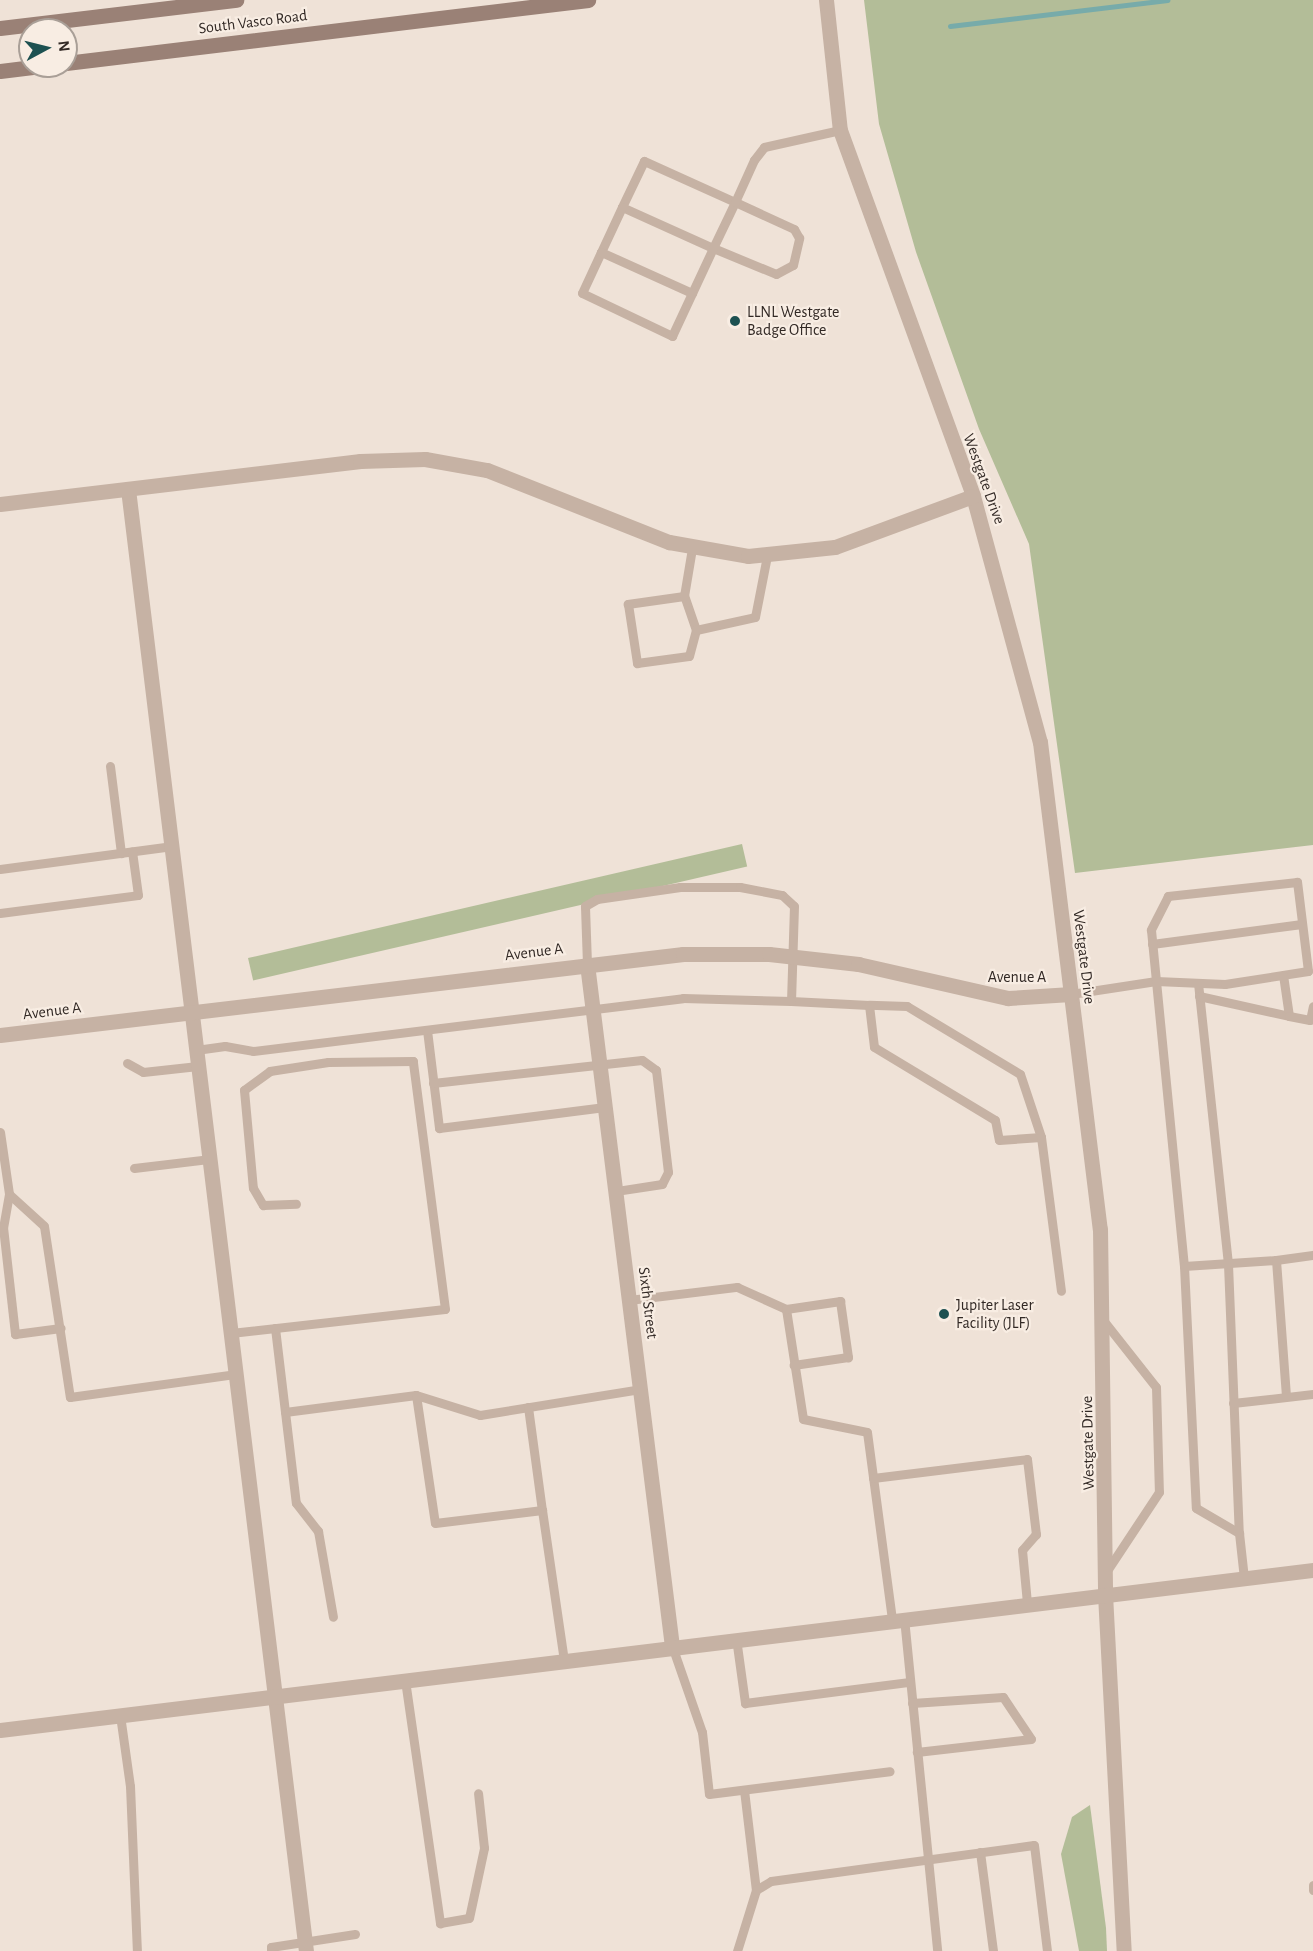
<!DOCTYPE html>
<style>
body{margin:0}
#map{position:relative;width:1313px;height:1951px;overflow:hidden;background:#efe2d7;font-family:"Alegreya Sans",sans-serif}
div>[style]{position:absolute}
.green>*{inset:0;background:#b3bd98;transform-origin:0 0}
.stream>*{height:5px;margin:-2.5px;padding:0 2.5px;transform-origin:2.5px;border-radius:2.5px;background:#77abaa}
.service>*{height:9px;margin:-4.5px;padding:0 4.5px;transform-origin:4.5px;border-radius:4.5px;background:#c6b2a4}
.minor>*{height:15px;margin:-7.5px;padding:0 7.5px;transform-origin:7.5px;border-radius:7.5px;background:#c6b2a4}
.secondary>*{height:15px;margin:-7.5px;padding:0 7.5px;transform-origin:7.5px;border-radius:7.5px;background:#9a8176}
.dots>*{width:16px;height:16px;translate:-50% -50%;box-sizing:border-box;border:3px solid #f8ede3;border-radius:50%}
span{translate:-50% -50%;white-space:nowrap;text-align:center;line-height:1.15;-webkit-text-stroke:4.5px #f8ede3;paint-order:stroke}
.street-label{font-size:16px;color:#322925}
.poi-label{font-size:16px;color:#322925}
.left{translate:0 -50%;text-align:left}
.north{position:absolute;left:18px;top:18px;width:60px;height:60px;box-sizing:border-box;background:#f8ede3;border:2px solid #a99f97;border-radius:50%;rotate:83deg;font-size:16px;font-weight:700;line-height:24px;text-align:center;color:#322925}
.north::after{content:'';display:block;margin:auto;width:21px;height:27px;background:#1d5151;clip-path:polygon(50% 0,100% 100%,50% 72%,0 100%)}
</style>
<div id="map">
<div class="green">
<div style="clip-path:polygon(864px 0,1313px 0,1313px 845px,1075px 873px,1029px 544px,979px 429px,916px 252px,879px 124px)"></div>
<div style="left:742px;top:844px;width:23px;height:507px;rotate:77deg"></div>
<div style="clip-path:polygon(1090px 1805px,1106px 1928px,1107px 1951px,1079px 1951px,1061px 1854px,1072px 1817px)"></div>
</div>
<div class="stream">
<div style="left:950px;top:26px;width:219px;rotate:-6.8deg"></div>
</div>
<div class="service">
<div style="left:622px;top:207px;width:100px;rotate:24.3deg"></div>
<div style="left:713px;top:248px;width:68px;rotate:22.4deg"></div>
<div style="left:776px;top:274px;width:19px;rotate:-28deg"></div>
<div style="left:793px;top:265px;width:28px;rotate:-77deg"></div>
<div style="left:799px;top:238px;width:10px;rotate:-119deg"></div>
<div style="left:794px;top:229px;width:65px;rotate:-155.4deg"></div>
<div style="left:735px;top:202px;width:100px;rotate:-155.7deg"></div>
<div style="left:644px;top:161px;width:51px;rotate:115.6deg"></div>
<div style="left:622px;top:207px;width:50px;rotate:115deg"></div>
<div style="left:601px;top:252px;width:45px;rotate:114.9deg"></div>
<div style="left:582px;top:293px;width:100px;rotate:25.5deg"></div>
<div style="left:672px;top:336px;width:97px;rotate:-65deg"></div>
<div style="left:713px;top:248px;width:51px;rotate:-64.4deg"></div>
<div style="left:735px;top:202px;width:46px;rotate:-65.7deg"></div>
<div style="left:754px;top:160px;width:16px;rotate:-52deg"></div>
<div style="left:764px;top:147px;width:78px;rotate:-12.6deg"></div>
<div style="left:601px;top:252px;width:100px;rotate:24.3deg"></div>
<div style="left:684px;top:596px;width:57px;rotate:171.9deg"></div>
<div style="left:628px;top:604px;width:60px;rotate:81.3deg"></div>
<div style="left:637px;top:663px;width:52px;rotate:-7.7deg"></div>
<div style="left:689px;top:656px;width:27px;rotate:-75deg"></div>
<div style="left:696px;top:630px;width:36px;rotate:-109deg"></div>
<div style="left:684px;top:596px;width:49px;rotate:-80.5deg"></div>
<div style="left:696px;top:630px;width:60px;rotate:-12.4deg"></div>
<div style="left:755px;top:617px;width:62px;rotate:-78.9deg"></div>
<div style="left:110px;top:766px;width:88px;rotate:82.8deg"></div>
<div style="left:0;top:869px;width:174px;rotate:-7.6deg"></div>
<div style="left:0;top:913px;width:139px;rotate:-7.4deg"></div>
<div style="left:138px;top:895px;width:44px;rotate:-97.8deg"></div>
<div style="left:1152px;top:944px;width:151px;rotate:-7.6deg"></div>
<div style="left:587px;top:964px;width:58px;rotate:-92deg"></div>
<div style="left:585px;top:906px;width:14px;rotate:-30deg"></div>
<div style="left:597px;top:899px;width:84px;rotate:-8.2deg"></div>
<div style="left:680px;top:887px;width:60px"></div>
<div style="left:740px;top:887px;width:43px;rotate:10.8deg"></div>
<div style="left:782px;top:895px;width:16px;rotate:43deg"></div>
<div style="left:794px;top:906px;width:95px;rotate:91.8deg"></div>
<div style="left:791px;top:1001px;width:78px;rotate:2.9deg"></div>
<div style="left:869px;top:1005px;width:42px;rotate:83.2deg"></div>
<div style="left:874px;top:1047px;width:141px;rotate:31.1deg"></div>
<div style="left:995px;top:1120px;width:20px;rotate:79deg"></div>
<div style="left:999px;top:1140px;width:42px;rotate:-4.1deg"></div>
<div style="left:1041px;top:1137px;width:66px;rotate:-108.4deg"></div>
<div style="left:1020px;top:1074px;width:132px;rotate:-149deg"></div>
<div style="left:907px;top:1006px;width:38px;rotate:-178deg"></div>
<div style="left:1198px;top:983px;width:283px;rotate:83.9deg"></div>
<div style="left:1228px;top:1264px;width:269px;rotate:87.7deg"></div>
<div style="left:1071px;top:994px;width:86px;rotate:-8.7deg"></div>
<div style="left:1156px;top:981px;width:69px;rotate:2.5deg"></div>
<div style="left:1225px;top:984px;width:84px;rotate:-8.9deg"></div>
<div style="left:1308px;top:971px;width:90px;rotate:-97deg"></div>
<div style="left:1297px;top:882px;width:130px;rotate:173.8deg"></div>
<div style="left:1168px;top:896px;width:38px;rotate:117deg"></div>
<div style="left:1151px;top:930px;width:51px;rotate:84.4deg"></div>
<div style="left:1156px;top:981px;width:286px;rotate:84.4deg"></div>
<div style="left:1184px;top:1266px;width:242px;rotate:87.2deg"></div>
<div style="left:1196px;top:1508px;width:50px;rotate:30.2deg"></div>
<div style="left:1239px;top:1533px;width:45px;rotate:83.7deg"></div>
<div style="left:1199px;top:996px;width:92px;rotate:12.5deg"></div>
<div style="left:1289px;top:1016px;width:41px;rotate:-98.3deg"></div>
<div style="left:1289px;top:1016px;width:21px;rotate:11deg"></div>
<div style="left:1310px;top:1020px;width:14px;rotate:-78deg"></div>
<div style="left:427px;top:1030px;width:99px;rotate:83deg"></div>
<div style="left:439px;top:1128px;width:167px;rotate:-7.2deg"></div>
<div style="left:196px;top:1050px;width:29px;rotate:-8deg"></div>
<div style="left:225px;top:1046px;width:28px;rotate:10deg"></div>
<div style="left:253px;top:1051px;width:433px;rotate:-7deg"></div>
<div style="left:683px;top:998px;width:108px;rotate:1.6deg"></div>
<div style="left:127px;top:1063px;width:18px;rotate:29deg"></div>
<div style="left:143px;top:1072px;width:55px;rotate:-6.2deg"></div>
<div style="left:433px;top:1083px;width:210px;rotate:-6.3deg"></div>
<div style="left:642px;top:1060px;width:17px;rotate:36deg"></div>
<div style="left:656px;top:1070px;width:103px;rotate:83.3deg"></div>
<div style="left:668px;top:1172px;width:13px;rotate:117deg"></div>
<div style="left:662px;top:1184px;width:47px;rotate:171.3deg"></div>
<div style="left:0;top:1132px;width:63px;rotate:81.7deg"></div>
<div style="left:9px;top:1194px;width:34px;rotate:100deg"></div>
<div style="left:3px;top:1227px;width:108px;rotate:83.6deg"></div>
<div style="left:15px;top:1334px;width:46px;rotate:-7.4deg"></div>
<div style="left:1041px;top:1137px;width:155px;rotate:82.6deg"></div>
<div style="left:134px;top:1168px;width:77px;rotate:-6.8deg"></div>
<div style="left:9px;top:1194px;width:47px;rotate:42.4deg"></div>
<div style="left:44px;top:1226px;width:173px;rotate:81.4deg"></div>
<div style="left:70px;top:1397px;width:168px;rotate:-7.9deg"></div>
<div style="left:1276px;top:1260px;width:37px;rotate:-8deg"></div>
<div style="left:1184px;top:1266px;width:92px;rotate:-3.7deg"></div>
<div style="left:1276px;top:1260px;width:137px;rotate:85.8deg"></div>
<div style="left:629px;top:1300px;width:109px;rotate:-6.9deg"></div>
<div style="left:737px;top:1287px;width:54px;rotate:24.2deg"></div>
<div style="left:786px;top:1309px;width:111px;rotate:81.2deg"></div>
<div style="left:803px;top:1419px;width:65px;rotate:11.5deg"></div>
<div style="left:867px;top:1432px;width:190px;rotate:82.4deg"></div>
<div style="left:786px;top:1309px;width:55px;rotate:-8.4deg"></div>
<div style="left:840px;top:1301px;width:57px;rotate:81.9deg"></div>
<div style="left:848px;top:1357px;width:55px;rotate:171.6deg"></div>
<div style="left:1103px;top:1320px;width:85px;rotate:51.7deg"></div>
<div style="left:1156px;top:1387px;width:105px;rotate:88.4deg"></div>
<div style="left:1159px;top:1492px;width:92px;rotate:123.5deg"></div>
<div style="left:275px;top:1328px;width:176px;rotate:83.2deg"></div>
<div style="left:296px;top:1503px;width:36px;rotate:52deg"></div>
<div style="left:318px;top:1531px;width:87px;rotate:80.1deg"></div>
<div style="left:231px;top:1333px;width:215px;rotate:-6.4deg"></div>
<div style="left:445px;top:1309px;width:250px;rotate:-97.4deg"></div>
<div style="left:413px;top:1061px;width:85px;rotate:179.3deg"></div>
<div style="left:328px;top:1062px;width:59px;rotate:171.2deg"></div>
<div style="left:270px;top:1071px;width:32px;rotate:144deg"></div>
<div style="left:244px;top:1090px;width:98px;rotate:84.8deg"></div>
<div style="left:253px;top:1188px;width:20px;rotate:60deg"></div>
<div style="left:263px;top:1205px;width:33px;rotate:-2deg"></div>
<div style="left:416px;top:1395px;width:67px;rotate:17.4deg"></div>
<div style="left:480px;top:1415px;width:162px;rotate:-9.2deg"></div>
<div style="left:1233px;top:1403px;width:81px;rotate:-6.4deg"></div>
<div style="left:528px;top:1407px;width:104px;rotate:82.3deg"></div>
<div style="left:285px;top:1412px;width:132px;rotate:-7.4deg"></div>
<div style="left:416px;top:1395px;width:129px;rotate:81.6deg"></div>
<div style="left:435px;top:1523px;width:108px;rotate:-6.9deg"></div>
<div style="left:542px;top:1510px;width:152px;rotate:81.7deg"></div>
<div style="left:873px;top:1478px;width:155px;rotate:-7deg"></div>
<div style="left:1027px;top:1459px;width:76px;rotate:83.2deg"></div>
<div style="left:1036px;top:1534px;width:21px;rotate:131deg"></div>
<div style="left:1022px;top:1550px;width:53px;rotate:84.6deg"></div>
<div style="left:904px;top:1618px;width:335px;rotate:84.3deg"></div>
<div style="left:736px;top:1638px;width:66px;rotate:82.1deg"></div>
<div style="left:745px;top:1703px;width:166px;rotate:-7.3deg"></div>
<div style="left:672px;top:1646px;width:91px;rotate:70.8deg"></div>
<div style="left:702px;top:1732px;width:62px;rotate:83.6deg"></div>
<div style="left:709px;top:1794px;width:182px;rotate:-7.2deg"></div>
<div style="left:405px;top:1680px;width:246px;rotate:81.8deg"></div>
<div style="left:440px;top:1923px;width:29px;rotate:-10deg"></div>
<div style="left:469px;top:1918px;width:72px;rotate:-77.9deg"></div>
<div style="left:484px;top:1848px;width:55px;rotate:-96.2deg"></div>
<div style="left:912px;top:1703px;width:91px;rotate:-3.8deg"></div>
<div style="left:1003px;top:1697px;width:50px;rotate:56.3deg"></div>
<div style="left:1031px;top:1739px;width:115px;rotate:173.5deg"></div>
<div style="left:120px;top:1715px;width:72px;rotate:82deg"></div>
<div style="left:130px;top:1786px;width:165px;rotate:87.6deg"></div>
<div style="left:744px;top:1790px;width:101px;rotate:83.2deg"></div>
<div style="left:980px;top:1852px;width:100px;rotate:82.5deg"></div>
<div style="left:1313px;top:1885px;width:5px;rotate:90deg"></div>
<div style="left:271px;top:1951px;width:4px;rotate:-90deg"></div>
<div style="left:271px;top:1947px;width:85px;rotate:-8.8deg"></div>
<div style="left:737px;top:1951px;width:64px;rotate:-72.7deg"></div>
<div style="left:756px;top:1890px;width:17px;rotate:-31deg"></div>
<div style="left:771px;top:1881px;width:265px;rotate:-7.8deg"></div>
<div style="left:1034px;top:1845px;width:107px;rotate:83deg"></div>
</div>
<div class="minor">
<div style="left:826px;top:0;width:131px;rotate:83.9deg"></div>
<div style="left:840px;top:130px;width:389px;rotate:70deg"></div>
<div style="left:973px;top:496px;width:255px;rotate:74.8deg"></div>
<div style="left:1040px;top:742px;width:491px;rotate:83deg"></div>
<div style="left:1100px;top:1229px;width:365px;rotate:89.2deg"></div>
<div style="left:1105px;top:1594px;width:358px;rotate:87deg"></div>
<div style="left:128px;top:489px;width:1473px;rotate:83.06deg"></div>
<div style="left:0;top:504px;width:363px;rotate:-6.8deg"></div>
<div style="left:360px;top:461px;width:65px;rotate:-1.8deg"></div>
<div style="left:425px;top:459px;width:63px;rotate:10.1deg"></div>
<div style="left:487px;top:470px;width:196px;rotate:21.6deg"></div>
<div style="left:669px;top:542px;width:80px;rotate:10deg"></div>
<div style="left:748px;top:556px;width:87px;rotate:-5.9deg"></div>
<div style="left:835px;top:547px;width:147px;rotate:-20.3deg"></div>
<div style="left:587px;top:964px;width:687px;rotate:82.9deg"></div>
<div style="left:0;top:1035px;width:688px;rotate:-6.76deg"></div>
<div style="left:683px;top:954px;width:86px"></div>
<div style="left:769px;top:954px;width:90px;rotate:6.4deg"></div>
<div style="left:858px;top:964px;width:154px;rotate:12.8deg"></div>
<div style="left:1008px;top:998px;width:63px;rotate:-3.6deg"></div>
<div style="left:0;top:1730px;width:1323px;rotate:-6.95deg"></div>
</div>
<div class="secondary">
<div style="left:0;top:28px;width:238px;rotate:-6.8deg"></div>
<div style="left:66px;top:63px;width:526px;rotate:-6.88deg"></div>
<div style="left:0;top:71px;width:41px;rotate:-7deg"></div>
</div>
<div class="dots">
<div style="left:735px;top:321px;background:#1d5151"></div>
<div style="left:944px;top:1314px;background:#1d5151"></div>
</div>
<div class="street-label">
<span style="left:253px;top:22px;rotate:-7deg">South Vasco Road</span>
<span style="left:984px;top:479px;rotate:70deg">Westgate Drive</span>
<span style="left:534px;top:952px;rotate:-7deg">Avenue A</span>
<span style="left:1084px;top:957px;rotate:83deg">Westgate Drive</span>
<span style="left:1017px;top:977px">Avenue A</span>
<span style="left:52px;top:1011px;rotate:-7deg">Avenue A</span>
<span style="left:648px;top:1303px;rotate:83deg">Sixth Street</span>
<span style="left:1088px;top:1443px;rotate:-91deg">Westgate Drive</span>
</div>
<div class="poi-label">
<span class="left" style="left:747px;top:321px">LLNL Westgate<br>Badge Office</span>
<span class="left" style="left:956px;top:1314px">Jupiter Laser<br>Facility (JLF)</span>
</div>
<div class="north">N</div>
</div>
